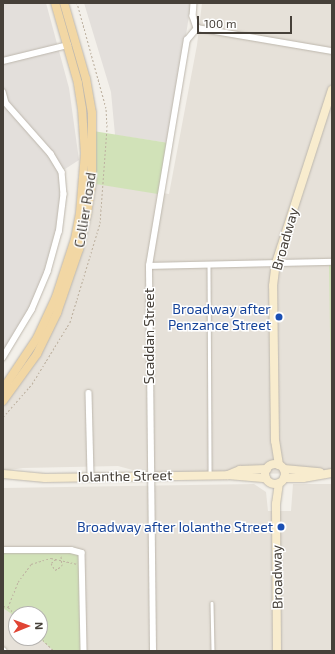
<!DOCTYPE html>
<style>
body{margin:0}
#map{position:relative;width:335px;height:654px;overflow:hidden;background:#f3f0ea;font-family:"Exo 2",sans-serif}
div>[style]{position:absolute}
.residential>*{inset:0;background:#e6e1d9}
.industrial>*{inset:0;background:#e3dfdb}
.green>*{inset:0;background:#d1e2b8;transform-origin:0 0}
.path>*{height:1px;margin-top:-0.5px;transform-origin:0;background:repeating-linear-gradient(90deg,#bdb1a0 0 2px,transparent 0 4px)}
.roads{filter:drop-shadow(0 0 1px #bdb7ad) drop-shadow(0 0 1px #bdb7ad)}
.lane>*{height:2.5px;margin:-1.25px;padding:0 1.25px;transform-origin:1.25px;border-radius:1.25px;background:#fff}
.street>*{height:5.5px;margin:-2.75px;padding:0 2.75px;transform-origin:2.75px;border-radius:2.75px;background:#fff}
.secondary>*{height:8px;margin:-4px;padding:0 4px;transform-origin:4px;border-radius:4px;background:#f8ecce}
.secondary>.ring{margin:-4px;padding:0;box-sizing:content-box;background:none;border:8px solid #f8ecce;border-radius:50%}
.primary>*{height:8px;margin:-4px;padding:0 4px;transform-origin:4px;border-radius:4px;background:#f2d7a4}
.dots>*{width:11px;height:11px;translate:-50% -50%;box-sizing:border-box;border:2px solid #fff;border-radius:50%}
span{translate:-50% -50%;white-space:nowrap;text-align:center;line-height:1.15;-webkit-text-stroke:3px #fff;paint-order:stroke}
.street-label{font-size:14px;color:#464039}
.transit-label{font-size:14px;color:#164399}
.right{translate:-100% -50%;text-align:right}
.frame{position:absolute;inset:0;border:4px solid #464039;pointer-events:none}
.north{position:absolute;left:8px;top:606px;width:40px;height:40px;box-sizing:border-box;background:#fff;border:1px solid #b5b3b0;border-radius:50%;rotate:89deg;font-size:11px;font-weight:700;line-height:16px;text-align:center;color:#464039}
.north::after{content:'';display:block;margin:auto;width:14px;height:18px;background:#e04434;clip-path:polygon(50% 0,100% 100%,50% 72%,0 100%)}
.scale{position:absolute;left:197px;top:16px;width:95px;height:18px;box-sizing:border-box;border:2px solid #464039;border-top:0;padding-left:5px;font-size:12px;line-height:14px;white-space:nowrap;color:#464039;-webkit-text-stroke:3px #fff;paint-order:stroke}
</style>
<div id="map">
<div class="residential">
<div style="clip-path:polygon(202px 3px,332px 3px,332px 473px,151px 475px,118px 466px,23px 468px,3px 471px,3px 401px,37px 354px,92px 183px,169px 194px,197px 45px)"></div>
<div style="clip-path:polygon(evenodd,254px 484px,266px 492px,268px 511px,291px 511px,293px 484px,332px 484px,332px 651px,3px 651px,3px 488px,254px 484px,16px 614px,40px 614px,40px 638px,16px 638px,16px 614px)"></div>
</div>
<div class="industrial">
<div style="clip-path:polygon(3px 3px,46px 3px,69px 88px,79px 160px,62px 171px,64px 195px,59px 232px,32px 311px,3px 358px)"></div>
<div style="clip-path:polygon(84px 3px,191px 3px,169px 143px,115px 135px,111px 92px)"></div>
</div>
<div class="green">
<div style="left:93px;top:131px;width:77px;height:52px;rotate:9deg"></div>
<div style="clip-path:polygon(329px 262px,332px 262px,331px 406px)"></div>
<div style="clip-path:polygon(3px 550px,71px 550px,82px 553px,84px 651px,54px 651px,39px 638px,40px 614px,16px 614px,16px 617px,3px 608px)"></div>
</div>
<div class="path">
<div style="left:3px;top:417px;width:44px;rotate:-48.7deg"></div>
<div style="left:32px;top:384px;width:73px;rotate:-58.5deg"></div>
<div style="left:70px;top:322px;width:103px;rotate:-73.1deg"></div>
<div style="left:100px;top:223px;width:96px;rotate:-85.8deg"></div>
<div style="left:107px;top:127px;width:19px;rotate:-93deg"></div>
<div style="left:106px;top:108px;width:109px;rotate:-105.4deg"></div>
<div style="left:56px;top:559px;width:6px;rotate:141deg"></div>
<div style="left:51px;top:563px;width:8px;rotate:60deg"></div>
<div style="left:55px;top:570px;width:8px;rotate:-30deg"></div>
<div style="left:62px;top:566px;width:10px;rotate:-96deg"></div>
<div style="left:3px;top:606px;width:5px;rotate:11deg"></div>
<div style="left:8px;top:607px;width:11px;rotate:45deg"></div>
<div style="left:8px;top:607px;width:27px;rotate:-68deg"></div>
<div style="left:18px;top:582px;width:22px;rotate:-54deg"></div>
<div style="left:31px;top:564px;width:21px;rotate:-17deg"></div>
<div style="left:51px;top:558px;width:26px;rotate:13deg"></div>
<div style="left:40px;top:637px;width:20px;rotate:45deg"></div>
</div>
<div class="roads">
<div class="lane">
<div style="left:209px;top:265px;width:208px;rotate:89.7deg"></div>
<div style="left:212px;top:603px;width:48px;rotate:88.8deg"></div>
</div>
<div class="street">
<div style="left:194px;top:3px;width:13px;rotate:94deg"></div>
<div style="left:193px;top:16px;width:13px;rotate:72deg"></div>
<div style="left:197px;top:28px;width:137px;rotate:9.7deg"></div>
<div style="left:3px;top:61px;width:67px;rotate:-13.8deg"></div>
<div style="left:3px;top:92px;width:11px;rotate:75deg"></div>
<div style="left:6px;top:103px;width:68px;rotate:48.6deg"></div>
<div style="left:51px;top:154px;width:21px;rotate:59deg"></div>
<div style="left:62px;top:172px;width:22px;rotate:85deg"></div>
<div style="left:64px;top:194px;width:38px;rotate:97deg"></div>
<div style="left:59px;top:232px;width:41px;rotate:105.4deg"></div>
<div style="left:48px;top:272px;width:41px;rotate:112.8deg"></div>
<div style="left:32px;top:310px;width:56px;rotate:121.1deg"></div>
<div style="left:149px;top:266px;width:183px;rotate:-1.3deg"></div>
<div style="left:89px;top:393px;width:84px;rotate:88.6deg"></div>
<div style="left:3px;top:550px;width:68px"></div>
<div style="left:71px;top:550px;width:11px;rotate:15deg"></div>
<div style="left:82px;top:553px;width:98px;rotate:88.8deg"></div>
<div style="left:3px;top:650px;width:1px;rotate:45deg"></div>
<div style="left:153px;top:651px;width:385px;rotate:-90.6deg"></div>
<div style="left:149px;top:266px;width:229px;rotate:-80.5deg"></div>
<div style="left:187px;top:40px;width:16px;rotate:-50deg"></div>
</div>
<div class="secondary">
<div class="ring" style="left:265px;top:464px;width:12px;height:12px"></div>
<div style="left:279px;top:465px;width:24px;rotate:-99deg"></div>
<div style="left:275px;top:441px;width:155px;rotate:-90.7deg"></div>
<div style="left:273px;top:286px;width:23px;rotate:-83deg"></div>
<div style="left:276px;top:263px;width:182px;rotate:-72.1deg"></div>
<div style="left:284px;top:469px;width:36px;rotate:5deg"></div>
<div style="left:3px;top:474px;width:42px;rotate:5.4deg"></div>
<div style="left:45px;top:478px;width:183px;rotate:-0.9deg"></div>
<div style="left:228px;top:475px;width:38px;rotate:5deg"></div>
<div style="left:228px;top:475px;width:13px;rotate:-23deg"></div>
<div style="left:240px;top:470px;width:27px;rotate:-2deg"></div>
<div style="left:284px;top:478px;width:19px"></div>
<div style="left:303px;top:478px;width:29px;rotate:-10deg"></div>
<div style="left:277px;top:651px;width:147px;rotate:-90.4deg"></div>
<div style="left:276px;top:504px;width:21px;rotate:-82deg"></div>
</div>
<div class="primary">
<div style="left:3px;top:389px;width:61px;rotate:-56.3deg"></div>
<div style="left:37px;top:338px;width:45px;rotate:-65.1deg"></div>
<div style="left:56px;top:297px;width:61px;rotate:-71.9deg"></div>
<div style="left:75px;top:239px;width:26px;rotate:-79deg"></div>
<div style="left:80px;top:213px;width:59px;rotate:-85.2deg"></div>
<div style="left:85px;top:154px;width:45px;rotate:-93.8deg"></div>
<div style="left:82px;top:109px;width:26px;rotate:-99deg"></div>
<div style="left:78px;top:83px;width:83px;rotate:-106deg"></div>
<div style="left:3px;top:401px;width:58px;rotate:-54.1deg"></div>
<div style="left:37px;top:354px;width:46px;rotate:-64deg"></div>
<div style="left:57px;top:313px;width:68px;rotate:-71deg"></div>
<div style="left:79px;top:249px;width:37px;rotate:-77deg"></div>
<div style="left:87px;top:213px;width:33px;rotate:-81deg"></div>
<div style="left:92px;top:180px;width:67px;rotate:-90deg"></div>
<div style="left:92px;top:113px;width:35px;rotate:-100deg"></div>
<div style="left:86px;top:79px;width:79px;rotate:-106.1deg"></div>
</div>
</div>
<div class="dots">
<div style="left:279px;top:317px;background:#1a4fb4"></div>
<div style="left:281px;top:527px;background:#1a4fb4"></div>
</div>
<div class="street-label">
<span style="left:85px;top:210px;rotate:-81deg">Collier Road</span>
<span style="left:285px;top:239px;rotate:-74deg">Broadway</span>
<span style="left:149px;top:336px;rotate:-90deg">Scaddan Street</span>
<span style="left:125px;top:476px;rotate:-1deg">Iolanthe Street</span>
<span style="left:277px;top:577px;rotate:-91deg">Broadway</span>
</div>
<div class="transit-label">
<span class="right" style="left:271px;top:317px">Broadway after<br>Penzance Street</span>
<span class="right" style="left:273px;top:527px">Broadway after Iolanthe Street</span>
</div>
<div class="frame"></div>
<div class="north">N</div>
<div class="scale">100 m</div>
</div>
